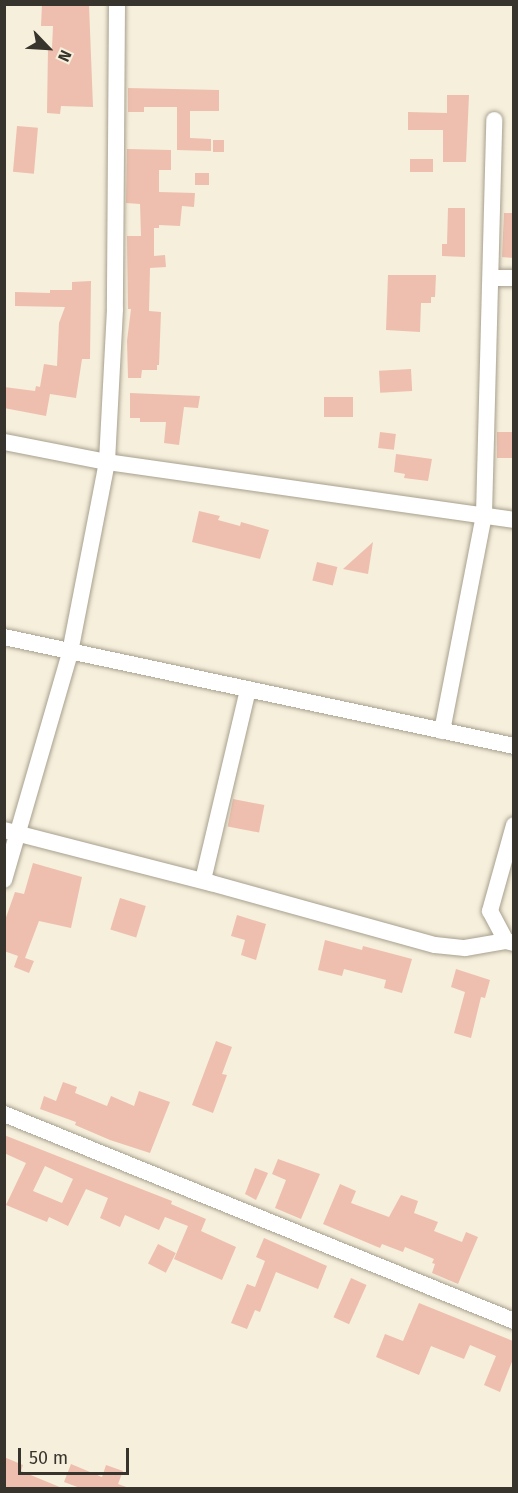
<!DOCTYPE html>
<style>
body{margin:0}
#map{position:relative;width:518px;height:1493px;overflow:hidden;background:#f6efdc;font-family:"Fira Sans",sans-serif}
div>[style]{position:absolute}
.building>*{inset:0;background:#eebfae;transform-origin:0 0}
.roads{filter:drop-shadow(0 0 2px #a7a08e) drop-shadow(0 0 2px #a7a08e)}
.minor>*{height:16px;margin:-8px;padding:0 8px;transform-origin:8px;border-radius:8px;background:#fff}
span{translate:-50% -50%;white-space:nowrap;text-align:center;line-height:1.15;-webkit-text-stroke:6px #f6efdc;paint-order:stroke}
.frame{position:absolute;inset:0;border:6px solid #37342d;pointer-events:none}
.north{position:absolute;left:18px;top:18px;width:60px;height:60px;-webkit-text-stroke:4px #f6efdc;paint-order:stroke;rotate:115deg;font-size:16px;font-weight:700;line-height:24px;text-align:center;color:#37342d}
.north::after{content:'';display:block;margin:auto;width:21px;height:27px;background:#37342d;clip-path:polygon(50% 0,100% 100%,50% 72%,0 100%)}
.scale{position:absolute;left:18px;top:1448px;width:111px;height:27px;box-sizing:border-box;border:3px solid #37342d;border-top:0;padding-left:8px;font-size:18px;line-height:21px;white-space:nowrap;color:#37342d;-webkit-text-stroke:4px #f6efdc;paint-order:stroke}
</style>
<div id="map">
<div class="building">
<div style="clip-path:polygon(42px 4px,89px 5px,93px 107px,61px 106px,60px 114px,47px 113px,48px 48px,52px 48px,53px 26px,41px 26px)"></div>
<div style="clip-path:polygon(128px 88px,219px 90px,219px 111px,190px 111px,190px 138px,211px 139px,211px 151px,177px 150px,177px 107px,144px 107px,144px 112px,128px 112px)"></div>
<div style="clip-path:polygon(447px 95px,469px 95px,466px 162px,443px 162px,443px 130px,408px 130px,408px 112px,447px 113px)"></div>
<div style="left:17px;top:126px;width:21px;height:46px;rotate:5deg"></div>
<div style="left:213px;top:140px;width:11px;height:12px"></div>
<div style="clip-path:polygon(127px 149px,171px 150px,171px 170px,159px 170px,159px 192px,195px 193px,194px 207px,182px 206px,180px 226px,159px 225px,159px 228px,154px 228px,154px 256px,165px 255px,166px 267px,150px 268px,149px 311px,161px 312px,159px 365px,157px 365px,157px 370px,142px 370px,141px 378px,128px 378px,127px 341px,131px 309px,128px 309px,127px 236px,141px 236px,140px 204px,126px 203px)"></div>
<div style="left:410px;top:159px;width:23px;height:13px"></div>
<div style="left:195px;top:173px;width:14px;height:12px"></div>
<div style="clip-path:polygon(448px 208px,465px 208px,465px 257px,442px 256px,442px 244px,447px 244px)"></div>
<div style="clip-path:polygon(504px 213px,513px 213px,513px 258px,502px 257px)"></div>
<div style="clip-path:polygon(388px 275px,436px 275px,435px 297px,431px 297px,431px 303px,421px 303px,420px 332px,386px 330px)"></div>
<div style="clip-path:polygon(91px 281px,90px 359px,82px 359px,76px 398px,50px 394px,46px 416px,4px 408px,4px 387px,35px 391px,36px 386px,40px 387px,44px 364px,57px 366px,59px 323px,65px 307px,15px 306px,15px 292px,50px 293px,50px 290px,72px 290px,72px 282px)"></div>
<div style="left:411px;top:369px;width:22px;height:32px;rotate:87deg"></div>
<div style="clip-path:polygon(130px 393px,200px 396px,198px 408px,184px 407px,179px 445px,164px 443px,166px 422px,140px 422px,140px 418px,130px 418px)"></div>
<div style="left:324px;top:397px;width:29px;height:20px"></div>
<div style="left:380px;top:432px;width:16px;height:16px;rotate:7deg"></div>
<div style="left:497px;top:432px;width:15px;height:26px"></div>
<div style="clip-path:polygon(396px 454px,432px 459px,428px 481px,404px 478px,405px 474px,394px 472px)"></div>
<div style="clip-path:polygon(199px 511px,220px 516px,218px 520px,240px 526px,241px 522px,269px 530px,260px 559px,192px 542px)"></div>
<div style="clip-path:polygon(373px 542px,368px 574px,343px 569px)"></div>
<div style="left:317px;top:562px;width:21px;height:19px;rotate:14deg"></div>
<div style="left:233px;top:799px;width:32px;height:28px;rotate:11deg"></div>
<div style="clip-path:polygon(33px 863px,82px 877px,71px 928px,39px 921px,25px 958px,34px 961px,29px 973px,14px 967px,18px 956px,21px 957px,4px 951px,4px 923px,15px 892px,24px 894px)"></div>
<div style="left:120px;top:898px;width:27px;height:33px;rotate:17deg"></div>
<div style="clip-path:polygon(237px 915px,266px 924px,256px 960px,241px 955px,245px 940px,231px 936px)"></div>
<div style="clip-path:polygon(325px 940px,362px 950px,363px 946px,412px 959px,402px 993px,384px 988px,386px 980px,344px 969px,342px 976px,318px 970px)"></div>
<div style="clip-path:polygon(456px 969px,490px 980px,485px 998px,481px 997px,471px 1038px,454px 1033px,465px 992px,451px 987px)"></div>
<div style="clip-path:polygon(216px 1041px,232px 1047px,222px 1074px,227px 1075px,213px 1113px,192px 1105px)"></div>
<div style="clip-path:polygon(63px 1082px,77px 1087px,75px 1093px,107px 1106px,111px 1096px,134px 1106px,139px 1091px,170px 1102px,150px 1153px,110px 1140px,75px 1125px,76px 1122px,40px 1109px,44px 1096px,56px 1101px)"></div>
<div style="clip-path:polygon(evenodd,4px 1135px,154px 1194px,172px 1201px,171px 1204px,206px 1219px,201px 1231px,236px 1247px,222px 1280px,174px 1259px,188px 1226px,165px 1217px,159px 1230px,125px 1215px,120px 1227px,100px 1218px,108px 1198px,86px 1189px,68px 1226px,49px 1217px,47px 1222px,6px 1205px,26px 1163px,4px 1153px,4px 1135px,45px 1166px,73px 1179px,62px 1203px,33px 1191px,45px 1166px)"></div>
<div style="clip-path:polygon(278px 1159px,320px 1174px,301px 1219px,275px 1208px,286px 1180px,272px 1174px)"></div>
<div style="clip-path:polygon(255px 1168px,268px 1173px,256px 1200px,245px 1194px)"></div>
<div style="clip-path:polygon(340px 1184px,356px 1191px,351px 1203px,389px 1217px,401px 1195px,418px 1201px,414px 1213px,438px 1222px,434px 1231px,462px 1242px,466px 1232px,478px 1237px,458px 1284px,432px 1273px,435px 1264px,432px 1263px,434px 1259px,405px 1247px,403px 1252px,382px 1244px,380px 1248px,323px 1224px)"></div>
<div style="clip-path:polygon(264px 1238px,327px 1266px,318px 1289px,276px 1272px,260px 1312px,255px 1310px,247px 1329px,231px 1323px,247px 1284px,255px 1287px,265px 1261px,256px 1257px)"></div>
<div style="left:158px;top:1244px;width:20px;height:22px;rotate:27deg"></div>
<div style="left:351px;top:1278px;width:17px;height:43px;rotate:24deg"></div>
<div style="clip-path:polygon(419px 1303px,513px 1341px,513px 1359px,500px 1392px,484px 1385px,496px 1356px,470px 1345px,464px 1359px,431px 1346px,419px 1375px,376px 1357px,385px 1334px,403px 1341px)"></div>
<div style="clip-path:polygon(4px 1457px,23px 1465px,21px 1471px,62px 1488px,4px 1488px)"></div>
<div style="clip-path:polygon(71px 1464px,102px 1477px,106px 1465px,123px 1471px,118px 1484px,129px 1488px,80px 1488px,64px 1482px)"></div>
</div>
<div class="roads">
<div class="minor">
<div style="left:117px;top:4px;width:305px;rotate:90.4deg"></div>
<div style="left:115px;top:309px;width:153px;rotate:93deg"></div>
<div style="left:107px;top:462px;width:411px;rotate:8.1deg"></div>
<div style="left:492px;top:278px;width:22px"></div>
<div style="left:4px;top:442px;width:105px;rotate:11deg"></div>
<div style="left:107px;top:462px;width:195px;rotate:101deg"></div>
<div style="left:70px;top:653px;width:236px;rotate:106.2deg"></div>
<div style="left:4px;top:637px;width:522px;rotate:12.06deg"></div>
<div style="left:442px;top:731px;width:221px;rotate:-79deg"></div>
<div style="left:484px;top:514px;width:394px;rotate:-88.5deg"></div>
<div style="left:4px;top:830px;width:214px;rotate:14.4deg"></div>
<div style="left:211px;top:883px;width:232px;rotate:15.5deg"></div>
<div style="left:435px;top:945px;width:30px;rotate:6deg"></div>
<div style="left:465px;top:948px;width:42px;rotate:-9.7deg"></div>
<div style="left:506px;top:941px;width:8px;rotate:14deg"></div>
<div style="left:203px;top:880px;width:196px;rotate:-76.7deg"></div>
<div style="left:506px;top:941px;width:34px;rotate:-118deg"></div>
<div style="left:490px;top:911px;width:89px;rotate:-74.4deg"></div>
<div style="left:4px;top:1114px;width:550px;rotate:22.09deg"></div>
</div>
</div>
<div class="frame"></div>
<div class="north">N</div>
<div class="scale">50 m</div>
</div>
